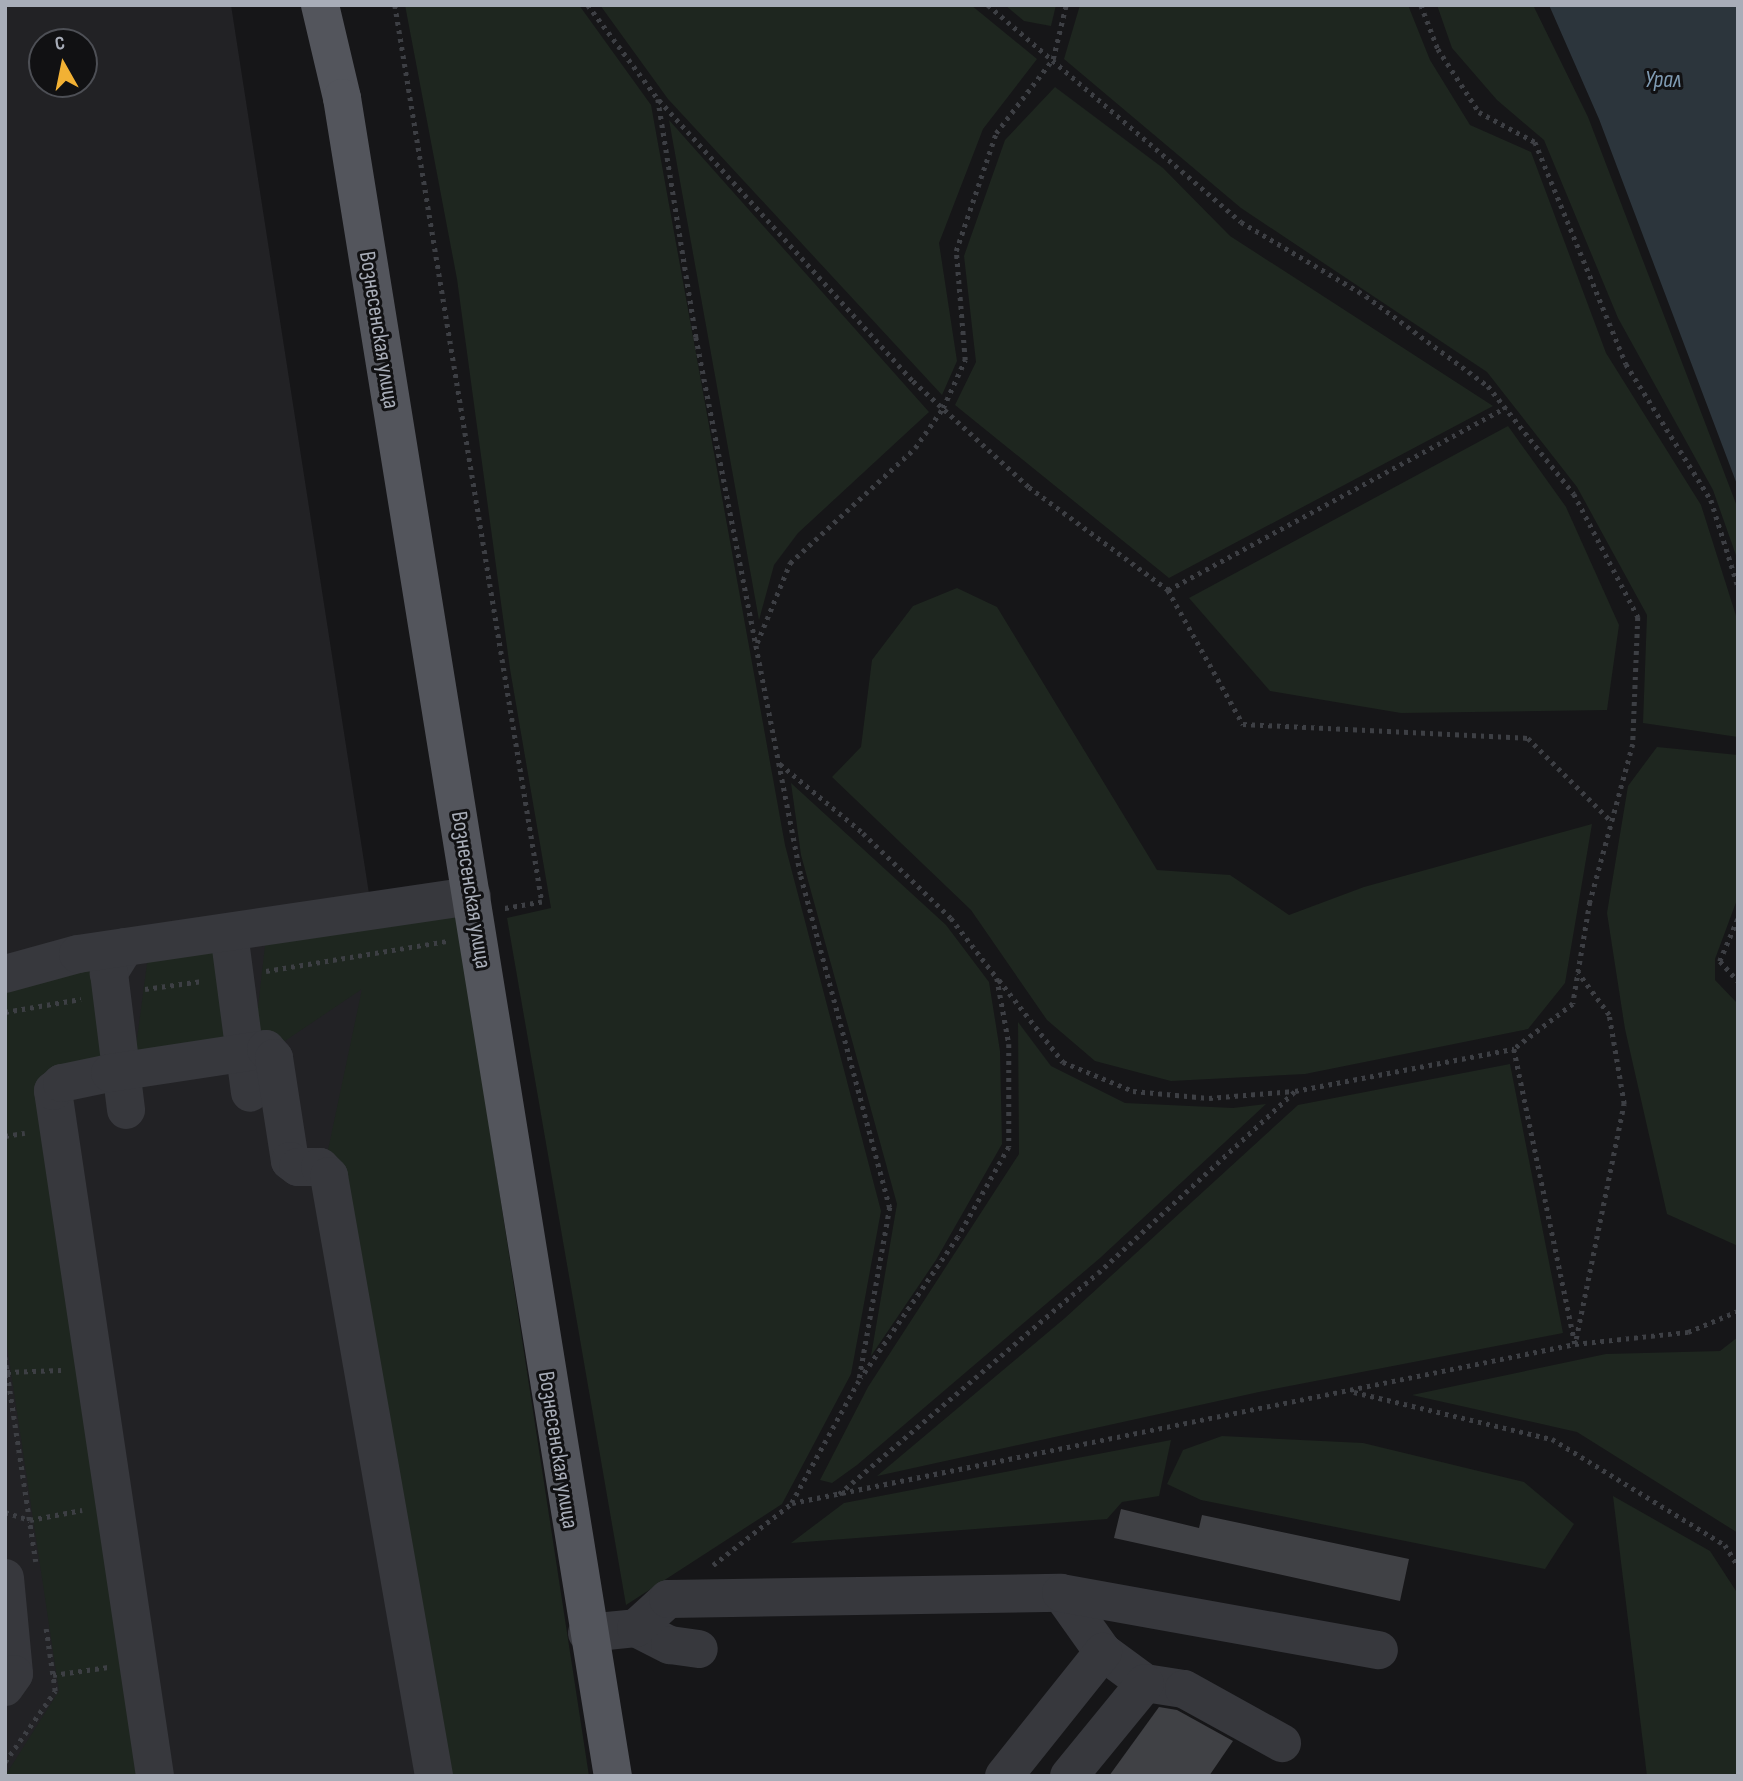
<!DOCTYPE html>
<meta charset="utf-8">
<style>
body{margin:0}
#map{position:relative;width:1743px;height:1781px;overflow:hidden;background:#161618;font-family:"Sofia Sans Condensed",sans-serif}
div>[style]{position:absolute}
.built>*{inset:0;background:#222225}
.green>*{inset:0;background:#1e261f}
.water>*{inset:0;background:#2c353c}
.building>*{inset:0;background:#404145}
.path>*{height:4.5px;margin-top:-2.25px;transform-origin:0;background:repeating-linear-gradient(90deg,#3d3f44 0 3.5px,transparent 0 8.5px)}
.minor>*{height:38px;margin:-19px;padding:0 19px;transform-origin:19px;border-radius:19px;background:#37383d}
.major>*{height:38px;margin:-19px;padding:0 19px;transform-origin:19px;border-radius:19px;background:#53555c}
span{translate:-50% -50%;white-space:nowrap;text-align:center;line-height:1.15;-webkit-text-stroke:6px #111113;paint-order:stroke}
.street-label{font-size:23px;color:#a8adb8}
.water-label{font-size:24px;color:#7f9bb3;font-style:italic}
.frame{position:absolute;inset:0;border:7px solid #a8adb8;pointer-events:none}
.north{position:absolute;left:28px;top:28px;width:70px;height:70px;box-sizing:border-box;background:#111113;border:2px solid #4d4f55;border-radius:50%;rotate:351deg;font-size:19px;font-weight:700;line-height:28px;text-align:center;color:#a8adb8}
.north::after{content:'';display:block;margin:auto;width:24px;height:32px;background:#f2b134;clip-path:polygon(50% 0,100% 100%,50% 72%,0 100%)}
</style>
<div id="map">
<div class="built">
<div style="clip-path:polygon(evenodd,5px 5px,231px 5px,506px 1776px,5px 1776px,5px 5px,42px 42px,84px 42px,84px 84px,42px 84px,42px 42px)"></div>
</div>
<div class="green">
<div style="clip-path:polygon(405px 5px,579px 5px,651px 105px,785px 845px,881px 1211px,851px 1374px,782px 1504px,626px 1605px,507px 918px,551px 908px,510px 669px,457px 279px)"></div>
<div style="clip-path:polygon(600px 5px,971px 5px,1037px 59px,983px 129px,939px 243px,957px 361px,942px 395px,668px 99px)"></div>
<div style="clip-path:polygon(1005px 5px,1056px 5px,1051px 26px,1024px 21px)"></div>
<div style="clip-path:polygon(1080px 5px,1408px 5px,1430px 60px,1470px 125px,1531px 152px,1606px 353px,1701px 505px,1738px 622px,1738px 737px,1643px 723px,1647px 615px,1577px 487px,1487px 372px,1241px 208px,1064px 59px)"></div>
<div style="clip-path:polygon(1437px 5px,1533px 5px,1588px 117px,1727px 480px,1738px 509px,1738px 561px,1713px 490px,1618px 318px,1544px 140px,1497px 100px,1452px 48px)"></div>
<div style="clip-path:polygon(1055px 87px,1163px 168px,1230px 236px,1493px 406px,1169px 578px,955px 405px,976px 362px,964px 256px,1005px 140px)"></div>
<div style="clip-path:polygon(669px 120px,929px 412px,798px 533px,774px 565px,759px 620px)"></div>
<div style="clip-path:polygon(1508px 426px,1566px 507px,1619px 625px,1607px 710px,1401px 713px,1270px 691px,1189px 598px)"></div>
<div style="clip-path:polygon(957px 588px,997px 607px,1157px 870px,1230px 875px,1289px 915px,1364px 887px,1592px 824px,1565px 983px,1528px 1029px,1305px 1074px,1171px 1081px,1095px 1061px,1047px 1020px,971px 910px,832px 777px,861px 747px,872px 660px,913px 606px)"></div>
<div style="clip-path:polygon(1657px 747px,1738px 755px,1738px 897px,1715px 959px,1715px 980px,1738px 1004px,1738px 1246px,1667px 1214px,1625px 1029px,1607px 913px,1628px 786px)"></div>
<div style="clip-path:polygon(791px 783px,946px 925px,989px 982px,1000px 1051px,1002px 1144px,936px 1260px,871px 1356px,897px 1204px,801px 855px)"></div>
<div style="clip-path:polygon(460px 915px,462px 948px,589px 1776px,433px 1776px,324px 1169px,362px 989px,270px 1051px,253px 1050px,265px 946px,273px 935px)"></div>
<div style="clip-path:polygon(214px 941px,230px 1054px,133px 1069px,147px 964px,154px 955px)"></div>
<div style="clip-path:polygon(97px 963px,110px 1073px,55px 1087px,155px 1776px,5px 1776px,59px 1691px,5px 1332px,5px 978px)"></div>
<div style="clip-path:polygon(1018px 1022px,1051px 1066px,1125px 1103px,1233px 1108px,1266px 1104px,1100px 1258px,857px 1465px,832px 1483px,820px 1480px,868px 1387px,1019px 1154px)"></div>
<div style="clip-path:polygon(1510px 1064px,1563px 1333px,1259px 1392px,877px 1476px,1065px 1318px,1298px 1105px)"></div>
<div style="clip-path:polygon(1738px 1337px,1738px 1533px,1577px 1432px,1412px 1395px,1606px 1354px,1720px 1351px)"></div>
<div style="clip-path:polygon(1222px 1436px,1363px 1443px,1524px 1482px,1574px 1524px,1545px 1569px,1201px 1500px,1167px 1484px,1183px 1450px)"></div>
<div style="clip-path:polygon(1171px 1440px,1159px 1496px,1122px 1502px,1107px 1519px,791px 1543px,844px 1503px)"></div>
<div style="clip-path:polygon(1613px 1496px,1710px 1551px,1738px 1594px,1738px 1776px,1647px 1776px)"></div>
</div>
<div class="water">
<div style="clip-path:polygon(1549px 5px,1738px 5px,1738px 487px,1599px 119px)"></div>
</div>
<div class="building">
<div style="clip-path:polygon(1121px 1509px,1199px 1528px,1202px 1515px,1409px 1559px,1400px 1601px,1114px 1538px)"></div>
<div style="clip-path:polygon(1159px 1707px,1177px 1710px,1233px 1741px,1209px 1776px,1109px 1776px)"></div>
</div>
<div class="path">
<div style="left:395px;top:5px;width:909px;rotate:80.69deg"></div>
<div style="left:542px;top:902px;width:39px;rotate:170deg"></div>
<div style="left:588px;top:5px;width:117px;rotate:53.3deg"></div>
<div style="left:658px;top:99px;width:241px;rotate:80.9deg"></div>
<div style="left:696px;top:337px;width:549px;rotate:78.98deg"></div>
<div style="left:801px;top:876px;width:343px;rotate:75deg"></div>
<div style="left:890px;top:1207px;width:177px;rotate:100.1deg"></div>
<div style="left:859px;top:1381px;width:139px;rotate:118.8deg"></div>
<div style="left:988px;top:5px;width:333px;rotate:40.6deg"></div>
<div style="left:1241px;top:222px;width:145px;rotate:30.6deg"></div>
<div style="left:1366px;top:296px;width:152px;rotate:36.4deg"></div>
<div style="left:1488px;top:386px;width:138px;rotate:51.5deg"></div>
<div style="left:1574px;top:494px;width:139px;rotate:62.5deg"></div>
<div style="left:1638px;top:617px;width:127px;rotate:92.3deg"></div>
<div style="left:1633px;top:744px;width:164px;rotate:105.2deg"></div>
<div style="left:1590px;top:902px;width:103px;rotate:99.5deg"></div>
<div style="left:1573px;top:1004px;width:74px;rotate:142.7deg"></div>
<div style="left:1514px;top:1049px;width:301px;rotate:78.3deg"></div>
<div style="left:1421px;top:5px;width:47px;rotate:68.9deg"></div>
<div style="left:1438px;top:49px;width:75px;rotate:56.9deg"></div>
<div style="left:1479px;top:112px;width:64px;rotate:28.2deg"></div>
<div style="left:1535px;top:142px;width:240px;rotate:67.7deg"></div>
<div style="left:1626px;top:364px;width:160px;rotate:58deg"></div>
<div style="left:1711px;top:500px;width:90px;rotate:72.6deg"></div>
<div style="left:659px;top:100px;width:379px;rotate:47.9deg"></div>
<div style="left:913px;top:381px;width:157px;rotate:42.4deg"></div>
<div style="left:1029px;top:487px;width:173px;rotate:36.5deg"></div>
<div style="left:1168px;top:590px;width:154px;rotate:60.8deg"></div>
<div style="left:1243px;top:724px;width:285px;rotate:2.8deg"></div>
<div style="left:1528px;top:738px;width:119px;rotate:45deg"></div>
<div style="left:1168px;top:590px;width:384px;rotate:-28.4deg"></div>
<div style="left:757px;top:643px;width:87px;rotate:-67.6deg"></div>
<div style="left:790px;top:563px;width:170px;rotate:-42.6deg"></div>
<div style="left:915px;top:448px;width:49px;rotate:-55deg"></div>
<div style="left:943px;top:408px;width:53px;rotate:-65.4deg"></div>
<div style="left:965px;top:360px;width:109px;rotate:-94.7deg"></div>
<div style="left:956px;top:251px;width:125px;rotate:-71.3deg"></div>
<div style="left:996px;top:133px;width:93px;rotate:-52.4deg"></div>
<div style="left:1053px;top:59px;width:56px;rotate:-76.5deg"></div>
<div style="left:780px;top:764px;width:108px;rotate:39.7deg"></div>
<div style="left:863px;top:833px;width:122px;rotate:44deg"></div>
<div style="left:951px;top:918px;width:76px;rotate:52.5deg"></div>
<div style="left:997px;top:978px;width:67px;rotate:79.7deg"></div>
<div style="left:1009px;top:1044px;width:103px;rotate:90deg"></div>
<div style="left:1009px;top:1147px;width:103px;rotate:119.5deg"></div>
<div style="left:958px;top:1237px;width:171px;rotate:124.5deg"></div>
<div style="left:1738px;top:919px;width:46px;rotate:113.2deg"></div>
<div style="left:1720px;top:961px;width:27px;rotate:48deg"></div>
<div style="left:266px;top:971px;width:183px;rotate:-9.4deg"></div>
<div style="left:999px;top:980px;width:104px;rotate:52deg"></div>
<div style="left:1063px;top:1062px;width:76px;rotate:22.5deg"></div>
<div style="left:1133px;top:1091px;width:76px;rotate:5.3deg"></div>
<div style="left:1209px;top:1098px;width:85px;rotate:-4.7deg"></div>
<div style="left:145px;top:989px;width:58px;rotate:-8deg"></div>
<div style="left:5px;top:1012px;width:77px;rotate:-9.7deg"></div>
<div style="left:5px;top:1136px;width:20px;rotate:-9deg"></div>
<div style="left:1576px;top:1339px;width:240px;rotate:-78.5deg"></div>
<div style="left:1624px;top:1104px;width:90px;rotate:-99.6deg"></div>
<div style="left:1609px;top:1015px;width:52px;rotate:-126.4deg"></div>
<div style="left:5px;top:1357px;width:207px;rotate:81.4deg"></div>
<div style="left:7px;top:1372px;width:54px;rotate:-2.1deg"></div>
<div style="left:1354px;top:1392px;width:204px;rotate:13.4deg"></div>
<div style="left:1552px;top:1439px;width:203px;rotate:31.5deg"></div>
<div style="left:1725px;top:1545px;width:25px;rotate:58deg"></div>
<div style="left:839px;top:1494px;width:340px;rotate:-40.5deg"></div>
<div style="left:1098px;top:1273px;width:268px;rotate:-42.7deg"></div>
<div style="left:1295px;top:1091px;width:223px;rotate:-10.9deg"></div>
<div style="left:5px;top:1512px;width:26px;rotate:18deg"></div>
<div style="left:30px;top:1520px;width:53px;rotate:-10.9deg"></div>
<div style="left:713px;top:1565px;width:100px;rotate:-38.1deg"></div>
<div style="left:792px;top:1503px;width:799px;rotate:-11.48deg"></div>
<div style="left:1575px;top:1344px;width:114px;rotate:-6.1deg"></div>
<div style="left:1688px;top:1332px;width:54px;rotate:-22.8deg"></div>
<div style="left:53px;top:1675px;width:56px;rotate:-8.3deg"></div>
<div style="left:5px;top:1762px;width:87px;rotate:-54.8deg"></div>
<div style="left:55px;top:1691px;width:63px;rotate:-98.3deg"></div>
</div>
<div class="minor">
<div style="left:229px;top:933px;width:161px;rotate:82.5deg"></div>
<div style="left:125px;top:947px;width:31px;rotate:122deg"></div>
<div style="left:109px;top:973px;width:138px;rotate:82.9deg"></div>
<div style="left:5px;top:974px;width:76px;rotate:-15.3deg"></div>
<div style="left:78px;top:954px;width:398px;rotate:-8.4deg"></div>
<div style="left:5px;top:1578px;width:96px;rotate:84.6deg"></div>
<div style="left:14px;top:1674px;width:16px;rotate:125deg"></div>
<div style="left:1061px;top:1593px;width:72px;rotate:54.6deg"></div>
<div style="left:1103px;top:1652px;width:52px;rotate:36.4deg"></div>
<div style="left:1145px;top:1683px;width:39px;rotate:9deg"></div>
<div style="left:1184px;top:1689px;width:112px;rotate:28.9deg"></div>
<div style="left:636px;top:1628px;width:38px;rotate:27deg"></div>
<div style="left:670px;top:1645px;width:29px;rotate:8deg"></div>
<div style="left:587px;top:1633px;width:49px;rotate:-5.8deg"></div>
<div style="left:636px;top:1628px;width:43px;rotate:-42.2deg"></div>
<div style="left:668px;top:1599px;width:393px;rotate:-0.9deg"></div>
<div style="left:1061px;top:1593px;width:323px;rotate:10.2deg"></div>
<div style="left:155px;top:1776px;width:693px;rotate:-98.47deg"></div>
<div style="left:53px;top:1091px;width:12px;rotate:-42deg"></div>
<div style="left:62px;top:1083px;width:49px;rotate:-11.8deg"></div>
<div style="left:110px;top:1073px;width:158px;rotate:-8.7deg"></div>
<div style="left:266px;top:1049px;width:12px;rotate:48deg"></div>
<div style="left:274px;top:1058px;width:104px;rotate:81.2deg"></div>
<div style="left:290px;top:1161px;width:10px;rotate:37deg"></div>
<div style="left:298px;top:1167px;width:22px"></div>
<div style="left:320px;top:1167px;width:13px;rotate:45deg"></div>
<div style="left:329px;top:1176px;width:609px;rotate:80.07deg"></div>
<div style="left:1004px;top:1776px;width:159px;rotate:-51.4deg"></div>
<div style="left:1069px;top:1776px;width:120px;rotate:-50.7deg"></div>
</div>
<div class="major">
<div style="left:320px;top:5px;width:96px;rotate:76.7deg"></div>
<div style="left:342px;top:98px;width:1700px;rotate:80.83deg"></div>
</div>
<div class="street-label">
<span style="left:379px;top:330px;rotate:81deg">Вознесенская улица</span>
<span style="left:471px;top:890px;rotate:81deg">Вознесенская улица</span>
<span style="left:558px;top:1450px;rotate:81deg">Вознесенская улица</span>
</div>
<div class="water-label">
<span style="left:1663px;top:80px">Урал</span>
</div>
<div class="frame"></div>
<div class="north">С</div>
</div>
